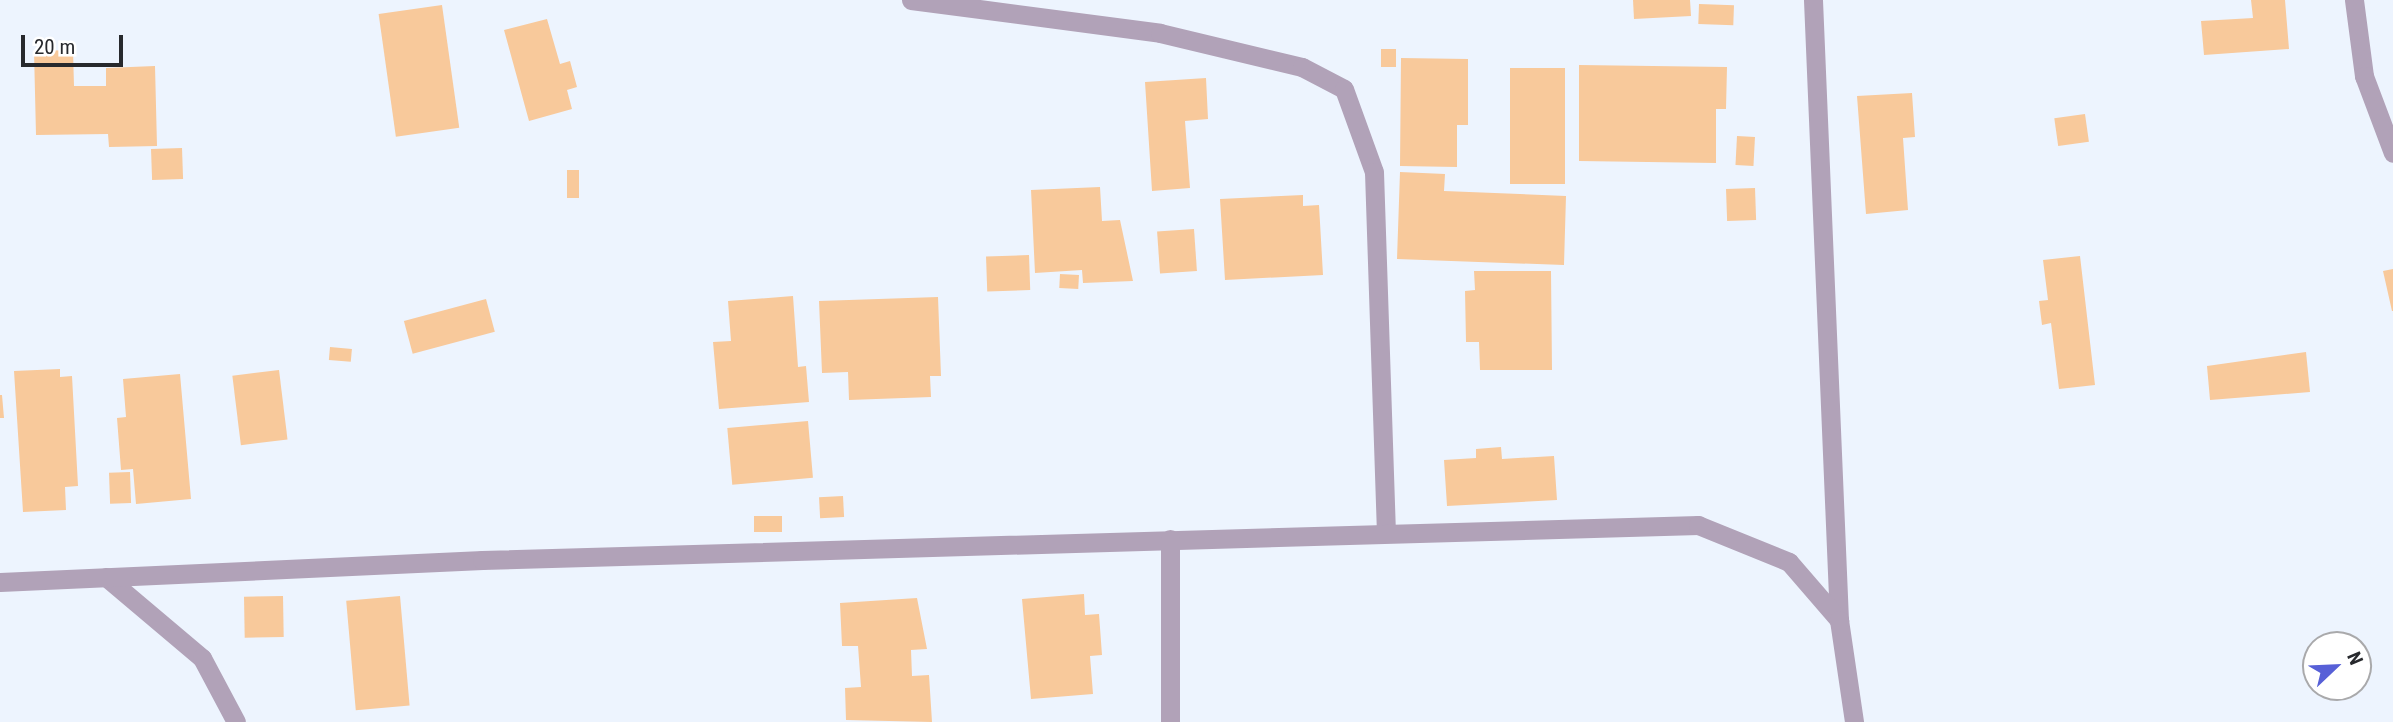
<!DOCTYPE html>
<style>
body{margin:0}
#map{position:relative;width:2393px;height:722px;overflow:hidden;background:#edf4fe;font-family:"Roboto Condensed",sans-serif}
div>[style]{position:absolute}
.building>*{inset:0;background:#f8c99b;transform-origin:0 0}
.minor>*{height:19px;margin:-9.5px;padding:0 9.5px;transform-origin:9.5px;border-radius:9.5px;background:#b1a2b8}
span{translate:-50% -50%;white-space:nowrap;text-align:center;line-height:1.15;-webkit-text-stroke:6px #fff;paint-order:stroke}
.north{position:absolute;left:2302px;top:631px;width:70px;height:70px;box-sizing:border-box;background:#fff;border:2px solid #a9a9ab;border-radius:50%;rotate:67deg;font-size:19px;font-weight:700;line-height:28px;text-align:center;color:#27292d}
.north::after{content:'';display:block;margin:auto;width:24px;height:32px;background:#5760d7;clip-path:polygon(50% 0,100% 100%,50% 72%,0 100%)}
.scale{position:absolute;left:21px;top:35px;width:102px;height:32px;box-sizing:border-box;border:4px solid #27292d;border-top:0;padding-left:9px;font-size:21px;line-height:24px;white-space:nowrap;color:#27292d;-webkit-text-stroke:5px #fff;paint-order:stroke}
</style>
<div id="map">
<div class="building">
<div style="clip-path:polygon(1633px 0,1690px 0,1691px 16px,1634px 19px)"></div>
<div style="clip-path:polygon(2251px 0,2285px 0,2289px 49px,2204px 55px,2201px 21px,2253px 18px)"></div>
<div style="left:1699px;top:4px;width:35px;height:20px;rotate:2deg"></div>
<div style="left:442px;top:5px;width:124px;height:64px;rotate:82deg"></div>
<div style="clip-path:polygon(547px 19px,560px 64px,570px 61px,577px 87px,567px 90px,572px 109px,529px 121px,504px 30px)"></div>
<div style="left:1381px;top:49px;width:15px;height:18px"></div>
<div style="clip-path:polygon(73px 50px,74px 86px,106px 86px,106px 68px,155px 66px,157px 146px,109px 147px,108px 134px,36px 135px,34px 51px)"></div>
<div style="clip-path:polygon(1401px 58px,1468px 59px,1468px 125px,1457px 125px,1457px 167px,1400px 166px)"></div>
<div style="clip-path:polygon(1579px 65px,1727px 67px,1726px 109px,1716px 109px,1716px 163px,1579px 161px)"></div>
<div style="left:1510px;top:68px;width:55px;height:116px"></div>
<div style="clip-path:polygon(1206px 78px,1208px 119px,1185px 121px,1190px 188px,1152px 191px,1145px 82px)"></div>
<div style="clip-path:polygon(1912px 93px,1915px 137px,1903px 138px,1908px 210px,1866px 214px,1857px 96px)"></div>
<div style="left:2085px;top:114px;width:28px;height:31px;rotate:82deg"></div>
<div style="left:1737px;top:136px;width:18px;height:29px;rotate:3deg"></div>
<div style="left:182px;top:148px;width:31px;height:31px;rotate:88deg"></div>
<div style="left:567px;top:170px;width:12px;height:28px"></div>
<div style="clip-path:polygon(1400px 172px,1445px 174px,1444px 191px,1566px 196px,1564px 265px,1397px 259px)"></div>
<div style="clip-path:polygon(1100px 187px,1102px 221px,1120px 220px,1133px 281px,1083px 283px,1082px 270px,1035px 273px,1031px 190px)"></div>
<div style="left:1755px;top:188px;width:32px;height:29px;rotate:88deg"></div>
<div style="clip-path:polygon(1303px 195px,1303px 206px,1319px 205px,1323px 275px,1225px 280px,1220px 199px)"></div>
<div style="left:1194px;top:229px;width:42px;height:37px;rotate:86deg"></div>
<div style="left:1029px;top:255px;width:35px;height:43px;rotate:88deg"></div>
<div style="clip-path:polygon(2080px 256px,2095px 385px,2059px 389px,2051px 323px,2042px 325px,2039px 301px,2048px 300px,2043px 260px)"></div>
<div style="clip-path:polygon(2393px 269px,2393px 311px,2392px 311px,2383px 271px)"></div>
<div style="clip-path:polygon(1474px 271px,1551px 271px,1552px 370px,1480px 370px,1479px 342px,1466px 342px,1465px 291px,1475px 290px)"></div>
<div style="left:1060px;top:274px;width:19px;height:14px;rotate:3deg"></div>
<div style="clip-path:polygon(793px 296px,798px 367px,806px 366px,809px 402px,719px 409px,713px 342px,731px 341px,728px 301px)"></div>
<div style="clip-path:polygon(938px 297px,941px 376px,930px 376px,931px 397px,849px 400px,848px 372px,822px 373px,819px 301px)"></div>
<div style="left:486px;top:299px;width:34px;height:85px;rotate:75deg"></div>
<div style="left:330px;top:347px;width:22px;height:13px;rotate:5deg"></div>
<div style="clip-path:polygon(2306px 352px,2310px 392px,2210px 400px,2207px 366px)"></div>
<div style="clip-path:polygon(60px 369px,60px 377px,72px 376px,78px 486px,65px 487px,66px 510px,23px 512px,14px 371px)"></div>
<div style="left:279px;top:370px;width:70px;height:47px;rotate:83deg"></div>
<div style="clip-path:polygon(180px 374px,191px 499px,136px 504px,133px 469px,121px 470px,117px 418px,126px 417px,123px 379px)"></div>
<div style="clip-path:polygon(0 395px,2px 395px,4px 418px,0 418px)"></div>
<div style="left:808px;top:421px;width:57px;height:81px;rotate:85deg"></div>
<div style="clip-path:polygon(1501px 447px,1502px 459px,1554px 456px,1557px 500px,1447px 506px,1444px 460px,1476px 458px,1476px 449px)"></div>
<div style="left:130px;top:472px;width:31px;height:21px;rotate:88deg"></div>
<div style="left:843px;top:496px;width:21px;height:24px;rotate:87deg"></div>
<div style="left:754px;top:516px;width:28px;height:16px"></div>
<div style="clip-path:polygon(1084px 594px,1085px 615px,1099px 614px,1102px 655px,1090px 656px,1093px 694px,1031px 699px,1022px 599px)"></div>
<div style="left:283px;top:596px;width:41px;height:39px;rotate:89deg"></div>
<div style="left:400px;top:596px;width:110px;height:54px;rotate:85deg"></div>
<div style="clip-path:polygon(917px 598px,927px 649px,911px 650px,912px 676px,929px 675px,932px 722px,846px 720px,845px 688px,861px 687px,858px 646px,842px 646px,840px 603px)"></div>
</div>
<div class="minor">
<div style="left:911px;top:0;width:251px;rotate:7.5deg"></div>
<div style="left:1160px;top:33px;width:146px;rotate:13.5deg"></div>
<div style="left:1302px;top:67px;width:47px;rotate:27.6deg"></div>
<div style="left:1344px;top:89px;width:88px;rotate:70.1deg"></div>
<div style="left:1374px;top:172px;width:360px;rotate:88.1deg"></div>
<div style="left:1813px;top:0;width:621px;rotate:87.6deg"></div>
<div style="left:2354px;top:0;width:77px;rotate:82.5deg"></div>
<div style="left:2364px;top:76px;width:82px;rotate:69.4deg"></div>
<div style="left:106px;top:577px;width:126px;rotate:40.2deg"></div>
<div style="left:202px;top:658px;width:72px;rotate:62deg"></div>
<div style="left:0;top:582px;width:483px;rotate:-2.6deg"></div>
<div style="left:482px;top:560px;width:1217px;rotate:-1.65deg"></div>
<div style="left:1698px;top:525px;width:98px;rotate:22.1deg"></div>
<div style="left:1789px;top:562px;width:77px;rotate:49.2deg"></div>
<div style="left:1839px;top:620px;width:103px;rotate:81.6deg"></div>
<div style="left:1170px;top:722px;width:183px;rotate:-90deg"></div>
</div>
<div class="north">N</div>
<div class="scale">20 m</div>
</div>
